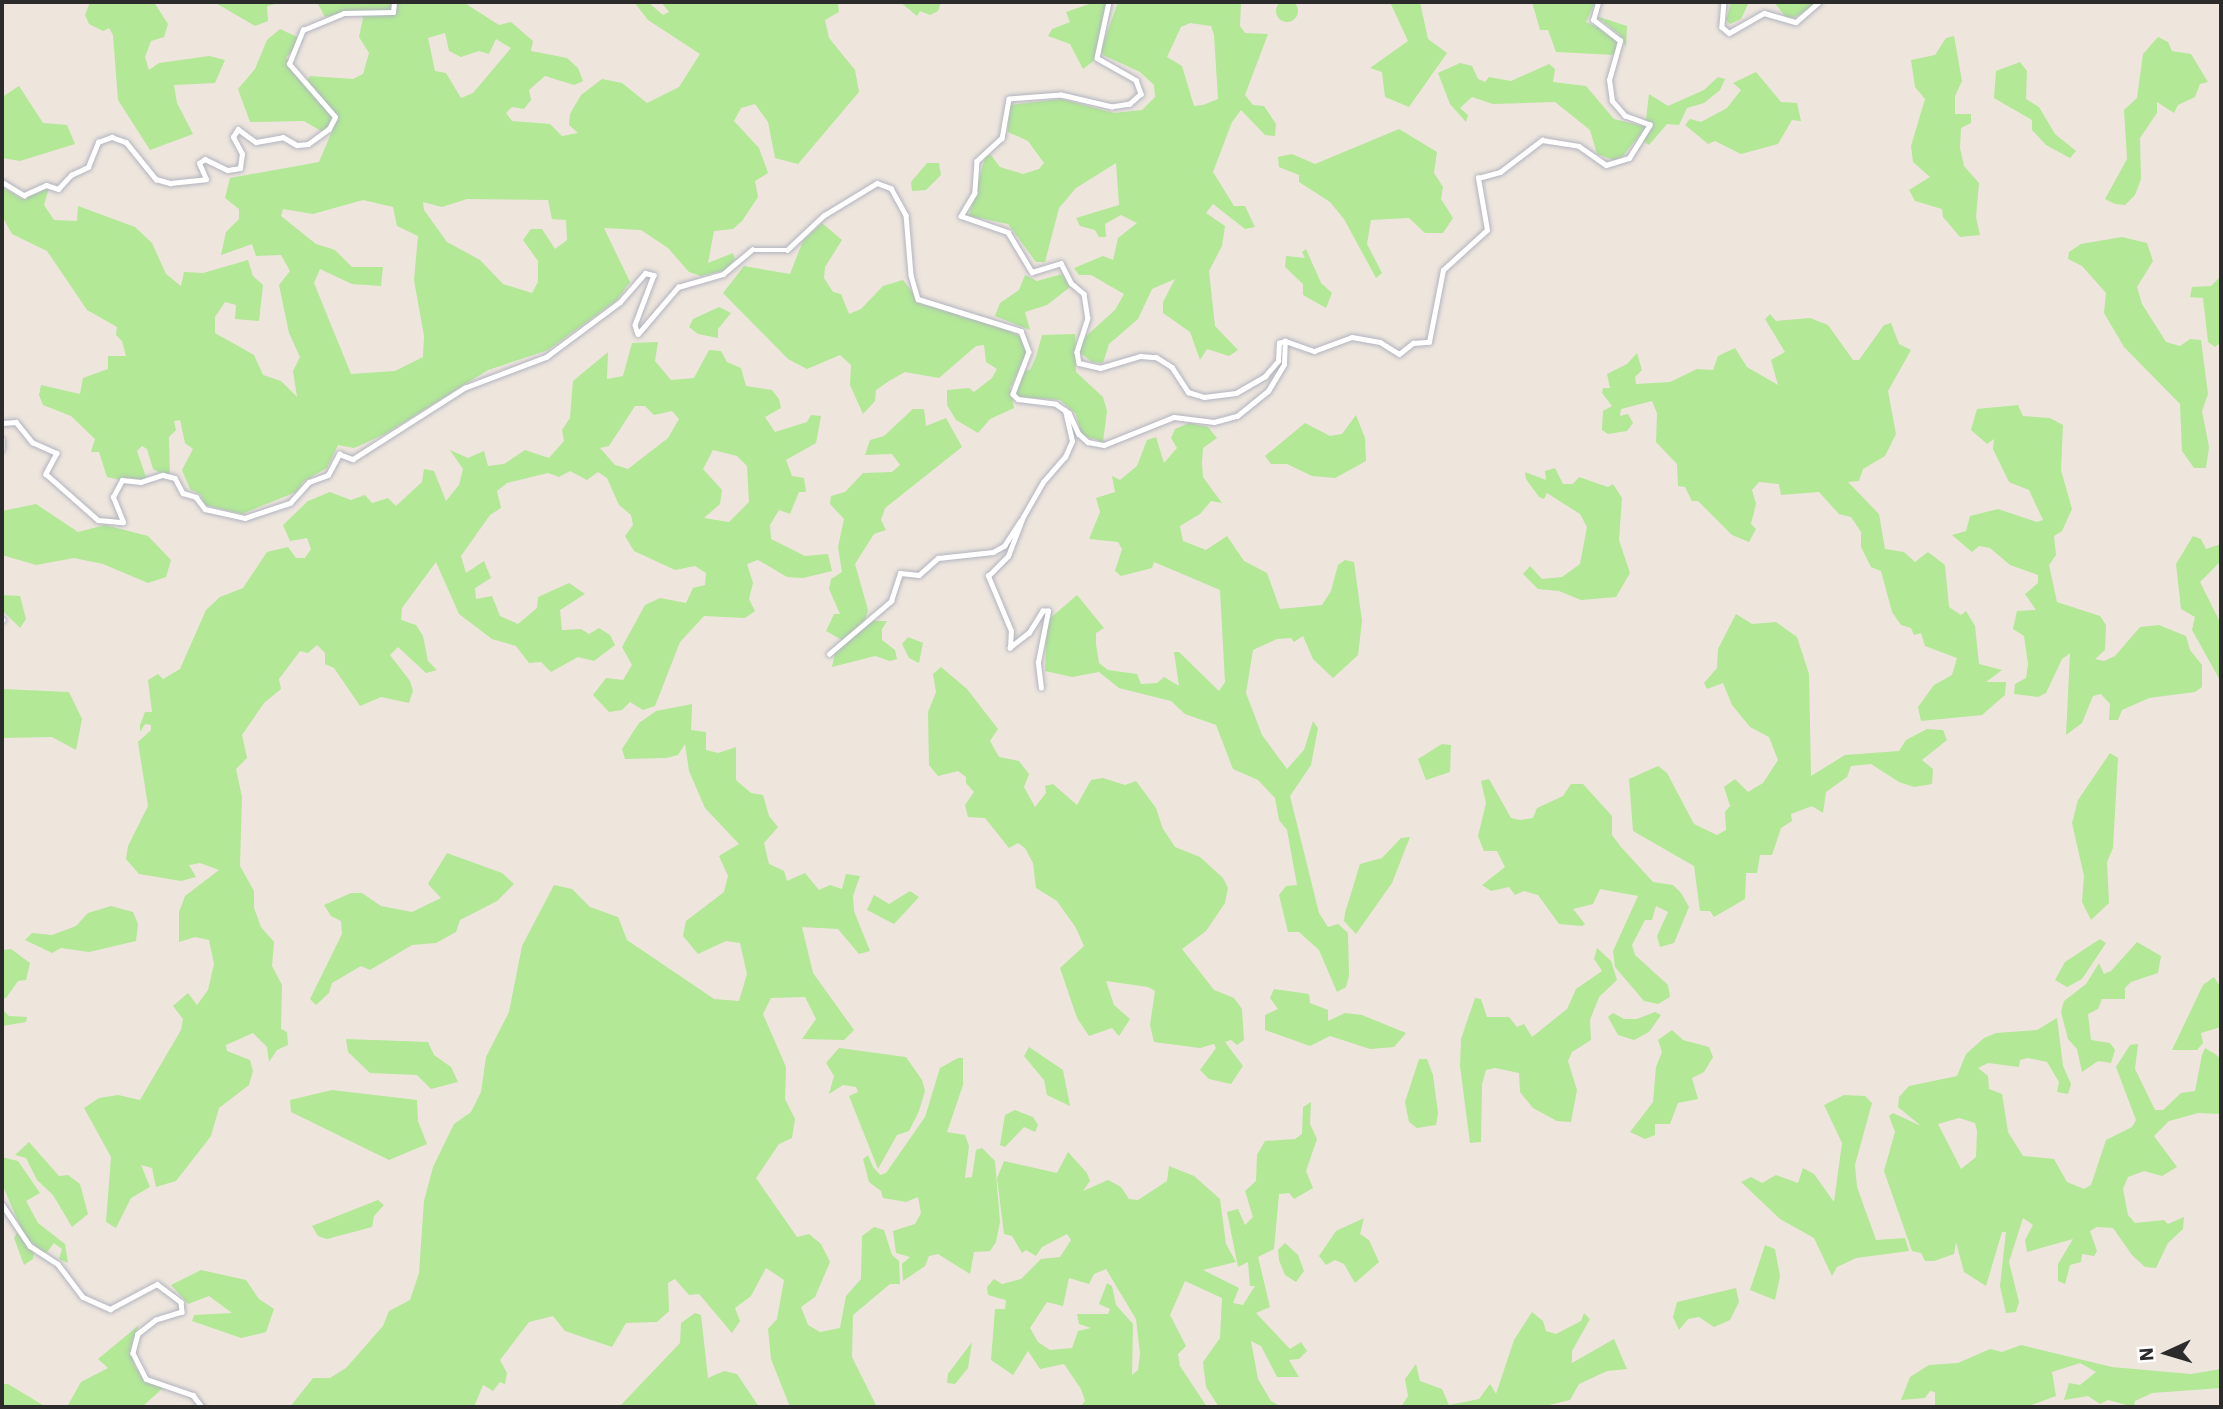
<!DOCTYPE html>
<style>
body{margin:0}
#map{position:relative;width:2223px;height:1409px;overflow:hidden;background:#eee6dd;font-family:"IBM Plex Sans",sans-serif}
div>[style]{position:absolute}
.green>*{inset:0;background:#b2e896}
.round{border-radius:50%}
.roads{filter:drop-shadow(0 0 2px #b1b3c0) drop-shadow(0 0 2px #b1b3c0)}
.street>*{height:4.5px;margin:-2.25px;padding:0 2.25px;transform-origin:2.25px;border-radius:2.25px;background:#fff}
span{translate:-50% -50%;white-space:nowrap;text-align:center;line-height:1.15;-webkit-text-stroke:6px #fff;paint-order:stroke}
.frame{position:absolute;inset:0;border:4px solid #2b2b2b;pointer-events:none}
.north{position:absolute;left:2132px;top:1318px;width:70px;height:70px;-webkit-text-stroke:5px #fff;paint-order:stroke;rotate:266deg;font-size:19px;font-weight:700;line-height:28px;text-align:center;color:#2b2b2b}
.north::after{content:'';display:block;margin:auto;width:24px;height:32px;background:#2b2b2b;clip-path:polygon(50% 0,100% 100%,50% 72%,0 100%)}
</style>
<div id="map">
<div class="green">
<div class="round" style="left:1276px;top:0;width:22px;height:22px"></div>
<div style="clip-path:polygon(90px 2px,154px 2px,168px 24px,164px 37px,151px 41px,145px 57px,149px 70px,159px 63px,209px 56px,225px 60px,215px 83px,174px 85px,177px 103px,193px 134px,150px 150px,118px 100px,113px 35px,109px 28px,103px 31px,89px 24px,85px 15px)"></div>
<div style="clip-path:polygon(214px 2px,284px 2px,267px 6px,268px 21px,255px 26px)"></div>
<div style="clip-path:polygon(evenodd,317px 2px,463px 2px,499px 25px,511px 22px,533px 41px,531px 51px,567px 58px,578px 68px,583px 81px,574px 85px,545px 76px,529px 90px,531px 100px,524px 109px,512px 107px,506px 113px,512px 121px,550px 124px,562px 136px,578px 133px,569px 125px,570px 114px,581px 95px,602px 79px,622px 83px,647px 103px,679px 87px,700px 54px,648px 20px,634px 2px,648px 2px,663px 15px,669px 12px,661px 2px,838px 3px,839px 12px,825px 20px,829px 38px,855px 70px,859px 92px,798px 164px,775px 158px,768px 122px,755px 104px,741px 108px,734px 121px,759px 148px,768px 173px,755px 181px,758px 197px,742px 221px,733px 229px,714px 231px,708px 263px,733px 253px,735px 259px,725px 270px,701px 276px,689px 272px,668px 248px,641px 230px,604px 228px,630px 282px,617px 300px,548px 350px,488px 370px,385px 434px,354px 448px,338px 445px,327px 468px,304px 481px,296px 492px,242px 514px,205px 505px,201px 495px,190px 489px,182px 470px,193px 449px,185px 443px,180px 420px,174px 421px,176px 430px,169px 437px,170px 478px,153px 469px,147px 449px,142px 446px,137px 451px,147px 480px,143px 485px,107px 477px,99px 452px,91px 452px,95px 439px,71px 416px,43px 405px,39px 395px,41px 385px,80px 394px,83px 378px,108px 369px,108px 356px,126px 356px,122px 341px,116px 335px,117px 327px,87px 310px,47px 251px,12px 234px,2px 216px,2px 187px,22px 199px,49px 188px,44px 205px,54px 220px,77px 221px,78px 206px,135px 227px,152px 243px,166px 274px,181px 286px,184px 272px,203px 273px,248px 260px,253px 276px,263px 285px,259px 321px,235px 319px,236px 305px,225px 302px,215px 317px,215px 333px,254px 355px,263px 375px,281px 381px,297px 397px,293px 371px,300px 357px,289px 333px,279px 285px,290px 271px,281px 255px,256px 256px,252px 244px,221px 255px,226px 232px,239px 219px,239px 209px,225px 198px,230px 178px,319px 162px,332px 131px,321px 131px,304px 121px,250px 122px,238px 89px,255px 69px,267px 40px,280px 29px,304px 40px,286px 57px,304px 86px,310px 76px,353px 79px,363px 74px,369px 53px,359px 37px,363px 18px,359px 11px,325px 17px,317px 2px,445px 33px,449px 51px,461px 57px,479px 51px,489px 54px,496px 39px,511px 48px,473px 93px,461px 98px,446px 73px,435px 71px,428px 38px,445px 33px,317px 2px,467px 199px,548px 200px,552px 219px,566px 220px,567px 240px,555px 249px,542px 229px,531px 229px,523px 240px,538px 261px,538px 282px,532px 293px,503px 284px,480px 260px,447px 242px,424px 210px,423px 202px,442px 207px,467px 199px,317px 2px,363px 200px,393px 207px,397px 226px,418px 236px,414px 280px,424px 336px,423px 357px,395px 371px,351px 374px,314px 283px,320px 269px,352px 284px,381px 286px,383px 267px,352px 267px,335px 250px,316px 244px,281px 216px,283px 209px,313px 214px,363px 200px)"></div>
<div style="clip-path:polygon(900px 2px,941px 2px,938px 11px,930px 15px,920px 11px,917px 16px)"></div>
<div style="clip-path:polygon(1095px 2px,1106px 2px,1096px 59px,1083px 69px,1070px 44px,1048px 36px,1052px 29px,1070px 22px,1066px 12px)"></div>
<div style="clip-path:polygon(evenodd,1118px 2px,1241px 2px,1240px 26px,1245px 33px,1268px 34px,1245px 95px,1253px 105px,1264px 106px,1276px 124px,1275px 136px,1265px 135px,1241px 110px,1232px 122px,1213px 172px,1234px 206px,1245px 206px,1255px 227px,1245px 229px,1213px 204px,1206px 213px,1225px 226px,1222px 246px,1209px 271px,1215px 326px,1238px 350px,1229px 356px,1207px 349px,1200px 360px,1190px 332px,1163px 313px,1163px 302px,1175px 279px,1152px 289px,1138px 319px,1109px 344px,1103px 363px,1092px 362px,1079px 352px,1084px 338px,1115px 310px,1124px 294px,1091px 275px,1079px 275px,1074px 268px,1103px 256px,1113px 260px,1118px 238px,1137px 223px,1121px 215px,1105px 224px,1106px 237px,1099px 237px,1095px 230px,1080px 226px,1076px 218px,1119px 205px,1116px 163px,1076px 188px,1059px 208px,1045px 262px,1036px 262px,1008px 224px,969px 216px,985px 157px,991px 155px,1000px 167px,1023px 174px,1039px 169px,1044px 163px,1028px 141px,1008px 132px,1009px 105px,1061px 99px,1114px 113px,1142px 110px,1155px 97px,1154px 85px,1140px 72px,1103px 55px,1101px 50px,1118px 2px,1190px 23px,1211px 26px,1214px 35px,1218px 99px,1203px 105px,1194px 106px,1182px 66px,1167px 57px,1181px 27px,1190px 23px)"></div>
<div style="clip-path:polygon(1390px 2px,1420px 2px,1428px 39px,1447px 53px,1409px 107px,1385px 97px,1382px 72px,1370px 68px,1408px 41px)"></div>
<div style="clip-path:polygon(1532px 2px,1595px 2px,1586px 22px,1614px 35px,1619px 43px,1615px 55px,1556px 52px,1548px 30px,1540px 30px)"></div>
<div style="clip-path:polygon(1731px 2px,1749px 2px,1741px 19px,1730px 24px,1726px 20px)"></div>
<div style="clip-path:polygon(1774px 2px,1815px 2px,1809px 10px,1788px 20px)"></div>
<div style="clip-path:polygon(1596px 16px,1627px 26px,1626px 47px,1620px 35px)"></div>
<div style="clip-path:polygon(1954px 36px,1962px 81px,1955px 96px,1955px 114px,1971px 114px,1971px 123px,1961px 128px,1960px 148px,1964px 166px,1979px 183px,1976px 217px,1980px 235px,1960px 237px,1943px 217px,1942px 209px,1915px 201px,1909px 190px,1930px 177px,1913px 162px,1911px 146px,1925px 99px,1915px 87px,1911px 60px,1935px 55px,1946px 38px)"></div>
<div style="clip-path:polygon(2158px 37px,2168px 42px,2172px 51px,2191px 54px,2208px 82px,2200px 84px,2195px 97px,2178px 105px,2174px 113px,2157px 102px,2157px 113px,2140px 138px,2141px 179px,2135px 195px,2125px 205px,2115px 204px,2105px 199px,2127px 159px,2124px 110px,2137px 98px,2143px 54px)"></div>
<div style="clip-path:polygon(2020px 62px,2027px 71px,2026px 99px,2039px 107px,2055px 134px,2076px 151px,2070px 158px,2046px 145px,2032px 130px,2032px 120px,1994px 98px,1996px 71px)"></div>
<div style="clip-path:polygon(1460px 63px,1472px 66px,1478px 79px,1485px 82px,1489px 77px,1511px 81px,1549px 64px,1555px 69px,1553px 82px,1586px 86px,1614px 119px,1646px 127px,1622px 157px,1613px 160px,1597px 154px,1590px 130px,1555px 102px,1493px 104px,1472px 97px,1460px 108px,1468px 115px,1466px 122px,1450px 104px,1438px 73px)"></div>
<div style="clip-path:polygon(1756px 72px,1781px 102px,1797px 103px,1801px 121px,1792px 120px,1778px 144px,1741px 154px,1715px 141px,1708px 144px,1685px 125px,1690px 119px,1701px 122px,1727px 108px,1741px 90px,1733px 83px)"></div>
<div style="clip-path:polygon(1718px 77px,1725px 79px,1720px 90px,1704px 103px,1687px 108px,1679px 125px,1667px 124px,1649px 145px,1643px 141px,1652px 128px,1646px 119px,1649px 94px,1668px 106px,1704px 90px)"></div>
<div style="clip-path:polygon(19px 86px,43px 123px,67px 125px,75px 144px,20px 161px,2px 158px,2px 97px)"></div>
<div style="clip-path:polygon(1399px 129px,1437px 152px,1434px 173px,1443px 187px,1441px 199px,1453px 218px,1443px 233px,1425px 233px,1409px 218px,1371px 220px,1367px 244px,1382px 273px,1376px 278px,1344px 219px,1330px 202px,1299px 182px,1299px 175px,1279px 167px,1278px 157px,1292px 154px,1315px 164px)"></div>
<div style="clip-path:polygon(927px 163px,939px 163px,941px 175px,926px 190px,912px 191px,911px 182px)"></div>
<div style="clip-path:polygon(822px 223px,842px 240px,825px 267px,824px 278px,833px 292px,841px 294px,849px 314px,861px 309px,883px 286px,903px 280px,922px 305px,949px 308px,961px 317px,994px 323px,1023px 338px,1027px 352px,1010px 388px,1014px 408px,990px 419px,978px 433px,956px 420px,947px 405px,947px 390px,969px 388px,974px 392px,992px 378px,997px 369px,986px 362px,984px 345px,976px 346px,939px 378px,905px 372px,889px 381px,876px 390px,875px 401px,863px 414px,850px 385px,851px 365px,840px 355px,807px 369px,788px 359px,723px 293px,744px 266px,790px 274px,803px 241px)"></div>
<div style="clip-path:polygon(2122px 237px,2147px 243px,2153px 261px,2137px 287px,2142px 304px,2166px 342px,2180px 346px,2190px 339px,2201px 340px,2208px 394px,2202px 411px,2209px 447px,2206px 468px,2194px 468px,2182px 451px,2180px 404px,2124px 347px,2104px 313px,2106px 293px,2082px 266px,2068px 259px,2069px 252px,2081px 244px)"></div>
<div style="clip-path:polygon(1306px 249px,1321px 283px,1332px 293px,1326px 308px,1303px 295px,1303px 284px,1285px 267px,1286px 256px,1305px 258px,1302px 252px)"></div>
<div style="clip-path:polygon(1062px 274px,1070px 287px,1047px 305px,1025px 312px,1030px 330px,995px 316px,1000px 303px,1019px 290px,1025px 275px,1037px 281px)"></div>
<div style="clip-path:polygon(2221px 276px,2221px 342px,2215px 347px,2208px 342px,2203px 298px,2190px 297px,2192px 287px,2211px 286px)"></div>
<div style="clip-path:polygon(719px 307px,731px 313px,718px 329px,718px 338px,698px 334px,689px 327px,693px 319px)"></div>
<div style="clip-path:polygon(1770px 314px,1776px 321px,1810px 318px,1828px 325px,1853px 360px,1859px 360px,1884px 325px,1891px 323px,1899px 344px,1911px 350px,1888px 391px,1896px 434px,1885px 456px,1863px 469px,1859px 481px,1848px 482px,1879px 514px,1885px 549px,1904px 552px,1915px 562px,1928px 552px,1945px 565px,1949px 607px,1961px 615px,1966px 611px,1975px 626px,1979px 664px,2002px 670px,1986px 682px,2006px 682px,2005px 695px,1982px 715px,1921px 721px,1918px 707px,1934px 685px,1952px 675px,1957px 658px,1925px 646px,1921px 633px,1914px 635px,1911px 628px,1901px 625px,1892px 612px,1881px 571px,1871px 567px,1861px 547px,1861px 532px,1851px 517px,1839px 514px,1819px 492px,1781px 495px,1779px 484px,1759px 482px,1752px 490px,1756px 504px,1751px 524px,1756px 529px,1749px 542px,1732px 535px,1698px 501px,1692px 501px,1685px 487px,1678px 486px,1677px 464px,1656px 442px,1657px 413px,1652px 401px,1621px 409px,1620px 416px,1628px 414px,1633px 423px,1627px 431px,1608px 434px,1602px 430px,1603px 411px,1612px 406px,1602px 393px,1603px 388px,1610px 388px,1607px 374px,1627px 364px,1637px 353px,1642px 370px,1635px 377px,1636px 384px,1670px 382px,1697px 369px,1713px 370px,1718px 356px,1735px 348px,1747px 367px,1778px 385px,1771px 360px,1785px 352px,1765px 319px)"></div>
<div style="clip-path:polygon(1075px 334px,1076px 372px,1103px 397px,1107px 411px,1103px 442px,1081px 435px,1076px 414px,1060px 400px,1020px 397px,1014px 392px,1022px 371px,1030px 370px,1036px 357px,1042px 335px)"></div>
<div style="clip-path:polygon(evenodd,658px 342px,655px 361px,671px 380px,694px 378px,709px 350px,721px 351px,727px 362px,741px 368px,746px 386px,772px 390px,779px 399px,781px 408px,765px 417px,775px 432px,807px 422px,811px 415px,821px 416px,816px 443px,786px 460px,792px 476px,804px 478px,806px 492px,799px 492px,790px 514px,779px 510px,770px 525px,771px 539px,805px 556px,828px 554px,832px 571px,803px 578px,787px 577px,758px 560px,747px 564px,753px 583px,749px 599px,755px 611px,745px 618px,704px 616px,680px 642px,655px 706px,643px 710px,630px 702px,622px 710px,609px 712px,593px 695px,606px 678px,623px 680px,632px 665px,622px 647px,645px 605px,660px 598px,686px 603px,693px 588px,705px 585px,706px 573px,695px 566px,675px 570px,634px 551px,625px 536px,633px 525px,631px 515px,619px 505px,607px 478px,598px 472px,587px 480px,570px 471px,559px 477px,548px 473px,507px 483px,497px 491px,501px 508px,490px 515px,461px 556px,466px 573px,484px 561px,491px 578px,475px 588px,476px 599px,492px 596px,500px 616px,518px 624px,537px 608px,538px 597px,569px 583px,585px 594px,560px 610px,562px 630px,581px 629px,589px 634px,599px 628px,610px 635px,615px 645px,594px 661px,578px 657px,551px 672px,541px 662px,529px 663px,516px 646px,492px 639px,459px 614px,436px 562px,402px 608px,401px 620px,416px 625px,423px 636px,428px 661px,437px 670px,426px 673px,398px 647px,390px 655px,410px 681px,413px 691px,409px 703px,381px 697px,360px 706px,334px 668px,325px 664px,325px 653px,317px 645px,308px 653px,300px 651px,279px 679px,281px 689px,264px 703px,242px 735px,247px 758px,236px 769px,242px 797px,240px 866px,254px 891px,254px 908px,261px 927px,274px 942px,272px 966px,282px 985px,281px 1029px,287px 1032px,288px 1045px,277px 1050px,269px 1062px,267px 1047px,253px 1033px,226px 1045px,227px 1051px,250px 1060px,253px 1071px,249px 1085px,219px 1108px,211px 1136px,176px 1181px,156px 1187px,152px 1168px,141px 1165px,150px 1187px,131px 1198px,116px 1228px,106px 1222px,111px 1157px,84px 1108px,99px 1098px,118px 1095px,140px 1100px,181px 1030px,183px 1019px,173px 1006px,188px 993px,197px 1005px,208px 990px,214px 964px,209px 940px,195px 937px,179px 942px,179px 912px,185px 896px,219px 870px,200px 863px,189px 865px,196px 877px,181px 881px,139px 874px,126px 859px,128px 846px,148px 806px,138px 742px,151px 730px,151px 725px,145px 724px,140px 732px,140px 725px,145px 712px,152px 712px,148px 680px,158px 674px,163px 679px,180px 669px,206px 610px,220px 597px,243px 588px,267px 552px,288px 547px,296px 558px,305px 558px,311px 549px,307px 538px,290px 541px,283px 525px,308px 501px,330px 492px,351px 500px,365px 495px,372px 503px,388px 498px,396px 506px,422px 482px,424px 469px,434px 471px,446px 501px,459px 485px,463px 469px,450px 450px,468px 458px,484px 451px,488px 466px,504px 464px,525px 450px,549px 458px,564px 441px,562px 430px,570px 418px,573px 381px,608px 352px,607px 379px,623px 376px,632px 343px,658px 342px,635px 406px,645px 406px,654px 415px,672px 411px,679px 419px,668px 438px,628px 469px,615px 465px,600px 448px,609px 446px,635px 406px,658px 342px,713px 450px,737px 456px,747px 466px,749px 502px,729px 522px,704px 518px,720px 504px,722px 490px,703px 469px,713px 450px)"></div>
<div style="clip-path:polygon(2018px 405px,2023px 416px,2050px 418px,2063px 425px,2061px 470px,2072px 509px,2062px 531px,2054px 536px,2056px 555px,2049px 565px,2057px 602px,2100px 616px,2106px 625px,2105px 650px,2095px 659px,2104px 661px,2115px 656px,2140px 627px,2159px 625px,2186px 636px,2190px 650px,2202px 665px,2202px 687px,2195px 692px,2149px 698px,2122px 710px,2118px 720px,2109px 720px,2110px 704px,2101px 694px,2093px 696px,2082px 723px,2066px 735px,2070px 653px,2062px 659px,2046px 693px,2038px 697px,2014px 694px,2015px 684px,2026px 678px,2028px 664px,2024px 636px,2013px 629px,2017px 611px,2036px 610px,2025px 594px,2038px 583px,2038px 575px,2010px 565px,1990px 548px,1979px 546px,1972px 552px,1952px 535px,1966px 531px,1970px 516px,1998px 509px,2037px 522px,2043px 520px,2029px 490px,2009px 482px,1993px 449px,1994px 439px,1987px 444px,1971px 430px,1977px 409px)"></div>
<div style="clip-path:polygon(913px 409px,924px 409px,926px 426px,946px 418px,962px 447px,885px 508px,881px 520px,886px 530px,874px 534px,855px 564px,868px 610px,865px 621px,842px 640px,826px 631px,834px 614px,840px 614px,829px 589px,831px 579px,842px 572px,838px 547px,844px 519px,830px 504px,831px 496px,845px 492px,863px 473px,892px 472px,900px 465px,892px 454px,865px 455px,870px 440px,884px 436px)"></div>
<div style="clip-path:polygon(1356px 415px,1365px 438px,1366px 461px,1335px 478px,1312px 476px,1287px 464px,1271px 464px,1265px 456px,1305px 423px,1330px 436px,1342px 434px)"></div>
<div style="clip-path:polygon(1189px 423px,1208px 427px,1217px 438px,1203px 448px,1202px 463px,1203px 477px,1222px 503px,1211px 501px,1200px 514px,1180px 526px,1183px 541px,1206px 550px,1227px 536px,1244px 561px,1267px 573px,1280px 609px,1322px 605px,1331px 591px,1338px 565px,1345px 560px,1354px 562px,1362px 621px,1358px 655px,1333px 678px,1313px 659px,1303px 636px,1294px 642px,1291px 638px,1277px 639px,1253px 650px,1246px 693px,1262px 735px,1287px 769px,1304px 750px,1313px 721px,1318px 728px,1311px 765px,1290px 796px,1319px 913px,1328px 927px,1338px 924px,1348px 933px,1349px 976px,1346px 987px,1337px 992px,1319px 950px,1299px 932px,1288px 932px,1279px 895px,1286px 886px,1297px 885px,1287px 830px,1279px 820px,1275px 798px,1258px 780px,1233px 769px,1216px 725px,1185px 714px,1171px 701px,1119px 688px,1099px 672px,1072px 677px,1045px 671px,1047px 621px,1077px 595px,1104px 628px,1096px 633px,1096px 644px,1099px 663px,1108px 670px,1137px 674px,1141px 684px,1157px 683px,1164px 677px,1179px 686px,1174px 652px,1179px 652px,1219px 691px,1225px 682px,1220px 590px,1154px 562px,1152px 568px,1121px 576px,1115px 571px,1122px 549px,1118px 542px,1089px 539px,1100px 512px,1096px 498px,1115px 492px,1112px 476px,1120px 480px,1137px 466px,1147px 440px,1156px 437px,1164px 463px,1177px 448px,1171px 438px,1175px 429px)"></div>
<div style="clip-path:polygon(1555px 468px,1563px 484px,1573px 484px,1579px 477px,1608px 487px,1613px 484px,1622px 498px,1619px 540px,1630px 573px,1616px 597px,1581px 600px,1559px 591px,1538px 589px,1523px 574px,1530px 566px,1542px 579px,1562px 577px,1580px 564px,1587px 527px,1580px 514px,1547px 493px,1544px 499px,1539px 497px,1526px 479px,1525px 472px,1546px 480px,1545px 471px)"></div>
<div style="clip-path:polygon(36px 504px,78px 532px,105px 525px,148px 536px,171px 560px,166px 577px,148px 583px,103px 564px,74px 558px,36px 565px,2px 555px,2px 511px)"></div>
<div style="clip-path:polygon(2193px 536px,2201px 539px,2206px 549px,2221px 544px,2221px 561px,2200px 582px,2221px 624px,2221px 682px,2192px 630px,2195px 617px,2181px 609px,2176px 564px)"></div>
<div style="clip-path:polygon(2px 595px,20px 596px,26px 619px,20px 628px,2px 610px)"></div>
<div style="clip-path:polygon(1736px 614px,1752px 624px,1776px 622px,1797px 637px,1809px 674px,1811px 776px,1845px 755px,1899px 751px,1906px 740px,1927px 729px,1943px 730px,1947px 740px,1922px 760px,1933px 769px,1932px 784px,1914px 787px,1899px 782px,1871px 764px,1851px 766px,1847px 777px,1826px 792px,1823px 813px,1812px 806px,1791px 814px,1792px 821px,1781px 828px,1772px 855px,1760px 855px,1757px 873px,1746px 873px,1745px 899px,1714px 917px,1710px 911px,1700px 911px,1694px 866px,1633px 831px,1629px 779px,1658px 766px,1667px 773px,1694px 824px,1717px 835px,1726px 830px,1725px 812px,1730px 806px,1724px 787px,1735px 779px,1748px 792px,1763px 783px,1778px 760px,1769px 737px,1750px 727px,1732px 705px,1723px 683px,1707px 689px,1704px 683px,1717px 668px,1718px 649px)"></div>
<div style="clip-path:polygon(873px 621px,887px 621px,882px 629px,882px 640px,895px 650px,897px 659px,890px 661px,875px 656px,832px 667px,836px 649px)"></div>
<div style="clip-path:polygon(908px 637px,923px 643px,919px 663px,909px 658px,902px 644px)"></div>
<div style="clip-path:polygon(941px 667px,967px 689px,998px 729px,990px 741px,999px 757px,1019px 761px,1029px 774px,1024px 787px,1035px 807px,1046px 793px,1045px 786px,1053px 784px,1077px 805px,1091px 780px,1103px 778px,1125px 785px,1136px 781px,1156px 808px,1163px 829px,1175px 847px,1200px 857px,1223px 878px,1228px 888px,1225px 903px,1206px 931px,1182px 949px,1214px 990px,1234px 998px,1242px 1009px,1244px 1040px,1237px 1045px,1231px 1040px,1225px 1042px,1243px 1066px,1231px 1084px,1209px 1079px,1200px 1070px,1216px 1048px,1214px 1044px,1200px 1048px,1154px 1042px,1150px 1025px,1155px 991px,1148px 987px,1106px 981px,1114px 1005px,1130px 1019px,1119px 1036px,1112px 1028px,1089px 1036px,1077px 1018px,1060px 968px,1084px 946px,1076px 928px,1057px 901px,1036px 888px,1033px 863px,1025px 848px,1018px 843px,1009px 848px,985px 818px,968px 817px,965px 805px,974px 792px,966px 783px,966px 777px,958px 771px,938px 776px,929px 765px,928px 712px,936px 692px,933px 674px)"></div>
<div style="clip-path:polygon(2px 689px,69px 692px,82px 719px,76px 750px,52px 737px,2px 738px)"></div>
<div style="clip-path:polygon(692px 704px,691px 730px,706px 732px,706px 750px,718px 753px,736px 747px,736px 780px,751px 793px,763px 795px,769px 816px,778px 827px,764px 843px,769px 864px,784px 871px,787px 881px,805px 873px,819px 890px,830px 885px,842px 889px,846px 874px,860px 876px,853px 896px,854px 911px,870px 951px,859px 954px,838px 929px,802px 927px,813px 973px,854px 1030px,844px 1040px,802px 1039px,816px 1019px,805px 997px,771px 998px,763px 1014px,786px 1067px,785px 1099px,795px 1119px,792px 1138px,779px 1144px,756px 1178px,797px 1237px,809px 1234px,821px 1244px,830px 1262px,815px 1297px,801px 1307px,808px 1325px,820px 1332px,840px 1328px,846px 1296px,861px 1279px,862px 1236px,874px 1227px,884px 1230px,892px 1255px,899px 1261px,900px 1284px,890px 1284px,853px 1315px,852px 1357px,877px 1407px,790px 1407px,771px 1359px,768px 1329px,777px 1319px,784px 1280px,766px 1268px,751px 1296px,735px 1308px,740px 1321px,732px 1333px,699px 1294px,689px 1295px,675px 1279px,668px 1283px,669px 1311px,657px 1322px,626px 1323px,612px 1347px,565px 1331px,553px 1316px,529px 1322px,500px 1360px,507px 1373px,505px 1384px,500px 1382px,493px 1391px,483px 1385px,474px 1407px,290px 1407px,313px 1378px,330px 1378px,346px 1368px,383px 1326px,389px 1311px,410px 1300px,419px 1273px,424px 1201px,433px 1167px,454px 1124px,471px 1112px,481px 1092px,486px 1057px,509px 1012px,522px 946px,554px 885px,572px 889px,590px 907px,618px 917px,627px 940px,714px 999px,739px 1001px,747px 974px,740px 943px,726px 941px,698px 954px,683px 936px,686px 921px,724px 892px,728px 876px,719px 856px,739px 844px,705px 808px,689px 771px,685px 744px,678px 755px,666px 758px,625px 759px,622px 749px,639px 723px,656px 711px)"></div>
<div style="clip-path:polygon(1442px 744px,1451px 745px,1450px 772px,1426px 780px,1418px 759px)"></div>
<div style="clip-path:polygon(2110px 753px,2118px 758px,2113px 848px,2107px 862px,2109px 903px,2091px 920px,2082px 902px,2084px 876px,2072px 823px,2078px 800px)"></div>
<div style="clip-path:polygon(1489px 779px,1511px 818px,1520px 820px,1533px 818px,1537px 808px,1563px 796px,1571px 784px,1583px 784px,1612px 816px,1612px 835px,1621px 847px,1653px 882px,1673px 885px,1681px 893px,1689px 907px,1674px 943px,1660px 947px,1657px 936px,1668px 912px,1656px 906px,1652px 920px,1645px 920px,1632px 945px,1635px 955px,1668px 985px,1670px 997px,1658px 1004px,1644px 1001px,1615px 967px,1613px 951px,1638px 896px,1600px 889px,1593px 904px,1573px 909px,1585px 924px,1582px 926px,1559px 924px,1538px 895px,1524px 891px,1515px 895px,1509px 887px,1491px 891px,1482px 885px,1505px 867px,1497px 851px,1484px 851px,1478px 836px,1486px 803px,1481px 781px)"></div>
<div style="clip-path:polygon(1410px 837px,1392px 883px,1356px 934px,1344px 921px,1345px 913px,1360px 864px,1382px 858px,1401px 838px)"></div>
<div style="clip-path:polygon(447px 853px,502px 873px,514px 884px,497px 901px,460px 920px,456px 932px,436px 943px,412px 945px,370px 970px,361px 966px,332px 983px,329px 993px,316px 1005px,310px 999px,342px 934px,341px 921px,331px 916px,324px 905px,351px 893px,362px 893px,381px 906px,412px 912px,441px 898px,428px 884px)"></div>
<div style="clip-path:polygon(910px 891px,919px 897px,894px 924px,867px 910px,874px 895px,889px 904px)"></div>
<div style="clip-path:polygon(111px 906px,133px 912px,138px 924px,136px 941px,89px 952px,61px 948px,52px 953px,25px 940px,32px 933px,52px 935px,76px 926px,88px 913px)"></div>
<div style="clip-path:polygon(2100px 939px,2106px 943px,2082px 979px,2067px 987px,2055px 980px,2065px 962px)"></div>
<div style="clip-path:polygon(2137px 942px,2161px 956px,2158px 973px,2131px 982px,2125px 988px,2125px 999px,2102px 999px,2098px 1009px,2088px 1014px,2091px 1040px,2110px 1043px,2115px 1050px,2111px 1063px,2098px 1061px,2082px 1072px,2077px 1049px,2068px 1039px,2061px 1012px,2064px 1001px,2086px 984px,2099px 963px,2104px 974px,2111px 971px)"></div>
<div style="clip-path:polygon(1597px 948px,1611px 961px,1617px 980px,1599px 997px,1590px 1020px,1591px 1040px,1572px 1052px,1568px 1061px,1577px 1090px,1571px 1122px,1557px 1121px,1533px 1108px,1520px 1092px,1519px 1073px,1495px 1068px,1486px 1070px,1482px 1084px,1481px 1142px,1470px 1143px,1460px 1066px,1461px 1039px,1475px 998px,1481px 999px,1487px 1017px,1509px 1017px,1517px 1027px,1524px 1024px,1532px 1037px,1567px 1009px,1576px 989px,1602px 971px,1594px 959px)"></div>
<div style="clip-path:polygon(11px 949px,30px 963px,26px 980px,18px 981px,6px 998px,2px 998px,2px 950px)"></div>
<div style="clip-path:polygon(2214px 977px,2221px 988px,2221px 1027px,2201px 1033px,2203px 1043px,2197px 1050px,2172px 1050px,2203px 985px)"></div>
<div style="clip-path:polygon(1274px 989px,1309px 994px,1310px 1003px,1328px 1010px,1328px 1021px,1345px 1013px,1362px 1015px,1406px 1033px,1394px 1047px,1370px 1049px,1330px 1036px,1310px 1046px,1265px 1030px,1265px 1015px,1278px 1009px,1270px 998px)"></div>
<div style="clip-path:polygon(2px 1009px,9px 1016px,27px 1017px,26px 1022px,2px 1026px)"></div>
<div style="clip-path:polygon(1655px 1012px,1661px 1015px,1649px 1032px,1634px 1040px,1618px 1035px,1608px 1017px,1613px 1013px,1624px 1019px,1637px 1019px)"></div>
<div style="clip-path:polygon(evenodd,2057px 1018px,2063px 1066px,2071px 1084px,2068px 1094px,2057px 1092px,2059px 1082px,2047px 1062px,2028px 1058px,2020px 1060px,2019px 1067px,1988px 1063px,1978px 1068px,1988px 1076px,1989px 1089px,2002px 1094px,2008px 1132px,2023px 1156px,2054px 1159px,2067px 1182px,2084px 1189px,2091px 1185px,2106px 1140px,2132px 1127px,2136px 1120px,2116px 1067px,2130px 1045px,2138px 1044px,2135px 1069px,2155px 1110px,2163px 1110px,2181px 1093px,2195px 1091px,2202px 1055px,2205px 1048px,2215px 1054px,2221px 1059px,2221px 1114px,2198px 1113px,2169px 1121px,2154px 1136px,2177px 1167px,2162px 1176px,2144px 1171px,2128px 1177px,2123px 1189px,2128px 1215px,2135px 1223px,2164px 1220px,2168px 1224px,2184px 1217px,2183px 1229px,2168px 1243px,2156px 1268px,2145px 1267px,2132px 1255px,2113px 1228px,2097px 1227px,2090px 1231px,2097px 1251px,2094px 1256px,2082px 1254px,2081px 1262px,2070px 1265px,2065px 1284px,2058px 1281px,2058px 1264px,2073px 1239px,2027px 1252px,2025px 1240px,2033px 1225px,2023px 1218px,2009px 1262px,2019px 1302px,2016px 1312px,2006px 1313px,2000px 1286px,2006px 1232px,2002px 1232px,1986px 1286px,1964px 1272px,1956px 1242px,1954px 1254px,1934px 1261px,1925px 1261px,1921px 1253px,1912px 1251px,1884px 1171px,1895px 1132px,1889px 1116px,1893px 1113px,1921px 1126px,1898px 1107px,1899px 1097px,1909px 1086px,1957px 1076px,1966px 1054px,1984px 1038px,1996px 1033px,2037px 1030px,2057px 1018px,1959px 1118px,1975px 1123px,1977px 1131px,1976px 1157px,1961px 1169px,1938px 1124px,1959px 1118px)"></div>
<div style="clip-path:polygon(1672px 1030px,1683px 1040px,1709px 1047px,1713px 1057px,1704px 1072px,1692px 1078px,1698px 1099px,1678px 1103px,1670px 1124px,1655px 1124px,1655px 1135px,1645px 1139px,1630px 1132px,1653px 1102px,1656px 1067px,1662px 1052px,1658px 1040px)"></div>
<div style="clip-path:polygon(346px 1039px,428px 1042px,434px 1055px,451px 1067px,458px 1082px,431px 1089px,417px 1075px,370px 1073px,348px 1052px)"></div>
<div style="clip-path:polygon(1029px 1047px,1063px 1070px,1070px 1106px,1047px 1095px,1044px 1080px,1024px 1056px)"></div>
<div style="clip-path:polygon(839px 1048px,906px 1057px,922px 1080px,925px 1091px,919px 1111px,909px 1131px,897px 1135px,878px 1169px,849px 1096px,858px 1092px,856px 1087px,843px 1085px,829px 1094px,834px 1076px,826px 1063px)"></div>
<div style="clip-path:polygon(958px 1058px,963px 1058px,963px 1085px,947px 1132px,965px 1135px,969px 1146px,965px 1178px,972px 1177px,976px 1150px,982px 1148px,995px 1161px,1000px 1222px,996px 1242px,990px 1251px,974px 1252px,970px 1274px,938px 1254px,929px 1256px,925px 1266px,903px 1281px,902px 1264px,910px 1257px,896px 1253px,893px 1231px,915px 1224px,921px 1213px,918px 1197px,906px 1202px,883px 1198px,881px 1191px,869px 1182px,863px 1159px,868px 1155px,873px 1167px,880px 1175px,886px 1173px,925px 1117px,940px 1068px)"></div>
<div style="clip-path:polygon(1419px 1059px,1427px 1059px,1433px 1075px,1438px 1113px,1436px 1125px,1417px 1128px,1409px 1122px,1405px 1102px)"></div>
<div style="clip-path:polygon(332px 1090px,417px 1100px,418px 1121px,427px 1144px,389px 1160px,291px 1112px,290px 1100px)"></div>
<div style="clip-path:polygon(1844px 1095px,1865px 1096px,1872px 1103px,1855px 1165px,1857px 1187px,1876px 1240px,1905px 1238px,1909px 1251px,1856px 1258px,1837px 1267px,1832px 1276px,1814px 1238px,1780px 1219px,1741px 1182px,1751px 1177px,1762px 1183px,1776px 1175px,1798px 1183px,1803px 1168px,1814px 1174px,1834px 1202px,1842px 1143px,1824px 1105px)"></div>
<div style="clip-path:polygon(evenodd,1311px 1102px,1310px 1124px,1317px 1139px,1306px 1171px,1313px 1188px,1294px 1199px,1289px 1193px,1279px 1194px,1274px 1249px,1258px 1257px,1270px 1307px,1256px 1313px,1290px 1349px,1301px 1342px,1307px 1351px,1299px 1359px,1289px 1360px,1299px 1377px,1277px 1377px,1261px 1346px,1251px 1341px,1258px 1379px,1271px 1401px,1282px 1407px,1219px 1407px,1206px 1387px,1203px 1362px,1220px 1338px,1222px 1298px,1185px 1281px,1170px 1315px,1186px 1346px,1178px 1354px,1180px 1366px,1207px 1407px,1080px 1407px,1085px 1401px,1081px 1389px,1064px 1364px,1040px 1369px,1028px 1351px,1013px 1375px,991px 1360px,995px 1309px,1005px 1309px,1006px 1300px,988px 1295px,987px 1287px,994px 1279px,1002px 1284px,1021px 1279px,1041px 1259px,1060px 1257px,1071px 1240px,1067px 1234px,1042px 1247px,1036px 1256px,1026px 1250px,1022px 1253px,1012px 1236px,1004px 1234px,997px 1178px,1004px 1161px,1057px 1173px,1068px 1152px,1087px 1173px,1090px 1181px,1083px 1191px,1108px 1180px,1121px 1187px,1129px 1199px,1138px 1200px,1167px 1181px,1169px 1166px,1194px 1176px,1220px 1199px,1226px 1244px,1236px 1262px,1203px 1270px,1239px 1288px,1233px 1303px,1243px 1305px,1255px 1286px,1250px 1286px,1248px 1262px,1238px 1267px,1227px 1212px,1238px 1209px,1245px 1225px,1253px 1217px,1245px 1191px,1256px 1181px,1257px 1155px,1265px 1141px,1295px 1139px,1302px 1134px,1303px 1107px,1311px 1102px,1106px 1269px,1136px 1319px,1140px 1354px,1138px 1370px,1132px 1375px,1133px 1324px,1116px 1305px,1112px 1286px,1107px 1283px,1099px 1304px,1110px 1309px,1108px 1314px,1077px 1314px,1079px 1324px,1091px 1328px,1078px 1331px,1072px 1348px,1050px 1350px,1038px 1342px,1030px 1328px,1047px 1302px,1063px 1306px,1069px 1278px,1089px 1284px,1094px 1274px,1106px 1269px)"></div>
<div style="clip-path:polygon(1015px 1110px,1033px 1117px,1038px 1125px,1035px 1132px,1024px 1127px,1005px 1147px,1000px 1145px,1005px 1115px)"></div>
<div style="clip-path:polygon(29px 1142px,59px 1176px,68px 1175px,80px 1184px,88px 1214px,72px 1227px,53px 1195px,37px 1180px,26px 1158px,15px 1155px)"></div>
<div style="clip-path:polygon(2px 1157px,18px 1161px,40px 1193px,26px 1201px,38px 1223px,65px 1244px,68px 1263px,59px 1259px,62px 1249px,54px 1243px,45px 1255px,24px 1235px,2px 1184px)"></div>
<div style="clip-path:polygon(378px 1200px,384px 1205px,374px 1216px,372px 1227px,327px 1239px,318px 1236px,312px 1226px)"></div>
<div style="clip-path:polygon(1364px 1218px,1360px 1234px,1369px 1240px,1379px 1262px,1355px 1283px,1344px 1264px,1335px 1260px,1326px 1265px,1319px 1256px,1336px 1231px)"></div>
<div style="clip-path:polygon(17px 1233px,34px 1250px,33px 1259px,24px 1265px,14px 1238px)"></div>
<div style="clip-path:polygon(1285px 1243px,1298px 1255px,1304px 1271px,1296px 1282px,1285px 1275px,1279px 1260px,1278px 1250px)"></div>
<div style="clip-path:polygon(1765px 1245px,1775px 1249px,1780px 1276px,1775px 1300px,1750px 1290px)"></div>
<div style="clip-path:polygon(201px 1270px,246px 1280px,259px 1299px,274px 1309px,266px 1332px,241px 1338px,192px 1321px,194px 1315px,232px 1313px,209px 1296px,188px 1304px,171px 1285px)"></div>
<div style="clip-path:polygon(1736px 1288px,1739px 1302px,1730px 1320px,1714px 1327px,1699px 1317px,1688px 1319px,1679px 1330px,1673px 1317px,1677px 1302px)"></div>
<div style="clip-path:polygon(1532px 1312px,1543px 1321px,1546px 1331px,1556px 1334px,1581px 1321px,1584px 1313px,1590px 1319px,1572px 1351px,1572px 1363px,1614px 1339px,1627px 1369px,1607px 1371px,1579px 1384px,1570px 1400px,1540px 1407px,1401px 1407px,1408px 1396px,1405px 1379px,1416px 1364px,1420px 1381px,1442px 1389px,1449px 1405px,1479px 1399px,1490px 1384px,1496px 1394px,1514px 1340px)"></div>
<div style="clip-path:polygon(695px 1313px,701px 1315px,708px 1378px,724px 1371px,737px 1374px,759px 1407px,619px 1407px,680px 1343px,681px 1323px)"></div>
<div style="clip-path:polygon(139px 1325px,132px 1341px,134px 1365px,146px 1382px,164px 1387px,142px 1407px,67px 1407px,81px 1382px,108px 1368px,98px 1359px)"></div>
<div style="clip-path:polygon(972px 1342px,968px 1368px,955px 1384px,947px 1383px,948px 1374px)"></div>
<div style="clip-path:polygon(2021px 1345px,2112px 1367px,2191px 1374px,2221px 1369px,2221px 1388px,2152px 1393px,2135px 1401px,2134px 1407px,2108px 1400px,2100px 1404px,2088px 1396px,2064px 1400px,2069px 1383px,2080px 1385px,2096px 1372px,2080px 1363px,2052px 1372px,2056px 1396px,2026px 1407px,1935px 1407px,1935px 1392px,1930px 1391px,1925px 1398px,1901px 1400px,1910px 1377px,1929px 1365px,1958px 1363px,1990px 1349px,2002px 1352px)"></div>
<div style="clip-path:polygon(2px 1384px,8px 1384px,46px 1407px,2px 1407px)"></div>
</div>
<div class="roads">
<div class="street">
<div style="left:1109px;top:2px;width:57px;rotate:102.1deg"></div>
<div style="left:1097px;top:58px;width:45px;rotate:29.4deg"></div>
<div style="left:1136px;top:80px;width:15px;rotate:70deg"></div>
<div style="left:1141px;top:94px;width:15px;rotate:138deg"></div>
<div style="left:1130px;top:104px;width:18px;rotate:171deg"></div>
<div style="left:1112px;top:107px;width:52px;rotate:-166.8deg"></div>
<div style="left:1061px;top:95px;width:52px;rotate:175.6deg"></div>
<div style="left:1009px;top:99px;width:40px;rotate:100deg"></div>
<div style="left:1002px;top:138px;width:34px;rotate:137deg"></div>
<div style="left:977px;top:161px;width:32px;rotate:94deg"></div>
<div style="left:975px;top:193px;width:27px;rotate:121deg"></div>
<div style="left:961px;top:216px;width:50px;rotate:18.8deg"></div>
<div style="left:1008px;top:232px;width:47px;rotate:59deg"></div>
<div style="left:1032px;top:272px;width:30px;rotate:-17deg"></div>
<div style="left:1061px;top:263px;width:22px;rotate:63deg"></div>
<div style="left:1071px;top:283px;width:17px;rotate:40deg"></div>
<div style="left:1084px;top:294px;width:24px;rotate:81deg"></div>
<div style="left:1088px;top:318px;width:36px;rotate:108deg"></div>
<div style="left:1077px;top:352px;width:11px;rotate:80deg"></div>
<div style="left:1079px;top:363px;width:22px;rotate:13deg"></div>
<div style="left:1100px;top:368px;width:42px;rotate:-16.7deg"></div>
<div style="left:1140px;top:356px;width:16px;rotate:4deg"></div>
<div style="left:1156px;top:357px;width:19px;rotate:32deg"></div>
<div style="left:1172px;top:367px;width:30px;rotate:57deg"></div>
<div style="left:1188px;top:392px;width:17px;rotate:17deg"></div>
<div style="left:1204px;top:397px;width:32px;rotate:-7deg"></div>
<div style="left:1236px;top:393px;width:34px;rotate:-30deg"></div>
<div style="left:1265px;top:376px;width:20px;rotate:-49deg"></div>
<div style="left:1278px;top:361px;width:18px;rotate:-87deg"></div>
<div style="left:1279px;top:343px;width:6px;rotate:-18deg"></div>
<div style="left:1285px;top:341px;width:31px;rotate:19deg"></div>
<div style="left:1314px;top:351px;width:40px;rotate:-20.2deg"></div>
<div style="left:1352px;top:337px;width:28px;rotate:10deg"></div>
<div style="left:1380px;top:342px;width:22px;rotate:32deg"></div>
<div style="left:1399px;top:354px;width:18px;rotate:-38deg"></div>
<div style="left:1413px;top:343px;width:16px;rotate:-4deg"></div>
<div style="left:1429px;top:342px;width:73px;rotate:-79deg"></div>
<div style="left:1443px;top:270px;width:59px;rotate:-42.3deg"></div>
<div style="left:1487px;top:230px;width:53px;rotate:-99.8deg"></div>
<div style="left:1478px;top:178px;width:23px;rotate:-15deg"></div>
<div style="left:1500px;top:172px;width:53px;rotate:-37.3deg"></div>
<div style="left:1542px;top:140px;width:37px;rotate:9deg"></div>
<div style="left:1579px;top:146px;width:33px;rotate:35deg"></div>
<div style="left:1606px;top:165px;width:24px;rotate:-17deg"></div>
<div style="left:1629px;top:158px;width:39px;rotate:-58deg"></div>
<div style="left:1650px;top:125px;width:27px;rotate:-160deg"></div>
<div style="left:1625px;top:116px;width:20px;rotate:-131deg"></div>
<div style="left:1612px;top:101px;width:21px;rotate:-98deg"></div>
<div style="left:1609px;top:80px;width:41px;rotate:-74.2deg"></div>
<div style="left:1620px;top:41px;width:34px;rotate:-142deg"></div>
<div style="left:1593px;top:20px;width:19px;rotate:-74deg"></div>
<div style="left:1724px;top:2px;width:25px;rotate:95deg"></div>
<div style="left:1722px;top:27px;width:9px;rotate:41deg"></div>
<div style="left:1729px;top:33px;width:40px;rotate:-29.7deg"></div>
<div style="left:1764px;top:13px;width:33px;rotate:16deg"></div>
<div style="left:1796px;top:22px;width:30px;rotate:-41deg"></div>
<div style="left:2px;top:182px;width:26px;rotate:31deg"></div>
<div style="left:24px;top:195px;width:24px;rotate:-24deg"></div>
<div style="left:46px;top:185px;width:13px;rotate:18deg"></div>
<div style="left:58px;top:189px;width:19px;rotate:-47deg"></div>
<div style="left:71px;top:175px;width:19px;rotate:-25deg"></div>
<div style="left:88px;top:167px;width:27px;rotate:-68deg"></div>
<div style="left:98px;top:142px;width:15px;rotate:-20deg"></div>
<div style="left:112px;top:137px;width:15px;rotate:20deg"></div>
<div style="left:126px;top:142px;width:48px;rotate:51deg"></div>
<div style="left:156px;top:179px;width:15px;rotate:16deg"></div>
<div style="left:170px;top:183px;width:36px;rotate:-6deg"></div>
<div style="left:206px;top:179px;width:17px;rotate:-114deg"></div>
<div style="left:199px;top:163px;width:7px;rotate:-34deg"></div>
<div style="left:205px;top:159px;width:25px;rotate:26deg"></div>
<div style="left:228px;top:170px;width:12px;rotate:-9deg"></div>
<div style="left:240px;top:168px;width:14px;rotate:-82deg"></div>
<div style="left:242px;top:154px;width:19px;rotate:-118deg"></div>
<div style="left:233px;top:137px;width:9px;rotate:-58deg"></div>
<div style="left:238px;top:129px;width:22px;rotate:36deg"></div>
<div style="left:256px;top:142px;width:27px;rotate:-10deg"></div>
<div style="left:283px;top:137px;width:16px;rotate:30deg"></div>
<div style="left:297px;top:145px;width:11px;rotate:-5deg"></div>
<div style="left:308px;top:144px;width:26px;rotate:-36deg"></div>
<div style="left:329px;top:129px;width:13px;rotate:-63deg"></div>
<div style="left:335px;top:117px;width:70px;rotate:-131deg"></div>
<div style="left:289px;top:64px;width:37px;rotate:-68deg"></div>
<div style="left:303px;top:30px;width:44px;rotate:-22.5deg"></div>
<div style="left:344px;top:13px;width:49px;rotate:-1.2deg"></div>
<div style="left:393px;top:12px;width:10px;rotate:-84deg"></div>
<div style="left:2px;top:423px;width:14px;rotate:-4deg"></div>
<div style="left:16px;top:422px;width:26px;rotate:51deg"></div>
<div style="left:32px;top:442px;width:27px;rotate:24deg"></div>
<div style="left:57px;top:453px;width:24px;rotate:118deg"></div>
<div style="left:46px;top:474px;width:69px;rotate:41.5deg"></div>
<div style="left:98px;top:520px;width:25px;rotate:5deg"></div>
<div style="left:123px;top:522px;width:27px;rotate:-112deg"></div>
<div style="left:113px;top:497px;width:19px;rotate:-62deg"></div>
<div style="left:122px;top:480px;width:19px;rotate:6deg"></div>
<div style="left:141px;top:482px;width:23px;rotate:-18deg"></div>
<div style="left:163px;top:475px;width:12px;rotate:14deg"></div>
<div style="left:175px;top:478px;width:17px;rotate:62deg"></div>
<div style="left:183px;top:493px;width:14px;rotate:17deg"></div>
<div style="left:196px;top:497px;width:15px;rotate:53deg"></div>
<div style="left:205px;top:509px;width:41px;rotate:12.7deg"></div>
<div style="left:245px;top:518px;width:47px;rotate:-18.4deg"></div>
<div style="left:290px;top:503px;width:28px;rotate:-48deg"></div>
<div style="left:309px;top:482px;width:20px;rotate:-20deg"></div>
<div style="left:328px;top:475px;width:24px;rotate:-62deg"></div>
<div style="left:339px;top:454px;width:15px;rotate:20deg"></div>
<div style="left:353px;top:459px;width:132px;rotate:-32.6deg"></div>
<div style="left:464px;top:388px;width:88px;rotate:-20.7deg"></div>
<div style="left:546px;top:357px;width:92px;rotate:-36.6deg"></div>
<div style="left:620px;top:302px;width:38px;rotate:-49deg"></div>
<div style="left:645px;top:273px;width:9px;rotate:13deg"></div>
<div style="left:654px;top:275px;width:53px;rotate:110.8deg"></div>
<div style="left:635px;top:325px;width:9px;rotate:72deg"></div>
<div style="left:638px;top:334px;width:62px;rotate:-49.6deg"></div>
<div style="left:678px;top:287px;width:47px;rotate:-16.1deg"></div>
<div style="left:723px;top:274px;width:38px;rotate:-40deg"></div>
<div style="left:752px;top:250px;width:35px"></div>
<div style="left:787px;top:250px;width:50px;rotate:-43.4deg"></div>
<div style="left:823px;top:216px;width:63px;rotate:-31.4deg"></div>
<div style="left:877px;top:183px;width:15px;rotate:20deg"></div>
<div style="left:891px;top:188px;width:31px;rotate:61deg"></div>
<div style="left:906px;top:215px;width:60px;rotate:85.2deg"></div>
<div style="left:911px;top:275px;width:25px;rotate:74deg"></div>
<div style="left:918px;top:299px;width:108px;rotate:17.3deg"></div>
<div style="left:1021px;top:331px;width:22px;rotate:69deg"></div>
<div style="left:1029px;top:352px;width:45px;rotate:110.9deg"></div>
<div style="left:1013px;top:394px;width:7px;rotate:45deg"></div>
<div style="left:1018px;top:399px;width:38px;rotate:7deg"></div>
<div style="left:1056px;top:404px;width:16px;rotate:35deg"></div>
<div style="left:1069px;top:413px;width:23px;rotate:65deg"></div>
<div style="left:1079px;top:434px;width:12px;rotate:42deg"></div>
<div style="left:1088px;top:442px;width:16px;rotate:11deg"></div>
<div style="left:1104px;top:445px;width:75px;rotate:-21.8deg"></div>
<div style="left:1174px;top:417px;width:40px;rotate:7.1deg"></div>
<div style="left:1214px;top:422px;width:24px;rotate:-15deg"></div>
<div style="left:1237px;top:416px;width:40px;rotate:-39deg"></div>
<div style="left:1268px;top:391px;width:31px;rotate:-59deg"></div>
<div style="left:1284px;top:364px;width:23px;rotate:-88deg"></div>
<div style="left:2px;top:439px;width:10px;rotate:90deg"></div>
<div style="left:2px;top:619px;width:1px;rotate:45deg"></div>
<div style="left:829px;top:654px;width:82px;rotate:-40.5deg"></div>
<div style="left:891px;top:601px;width:29px;rotate:-72deg"></div>
<div style="left:900px;top:573px;width:19px;rotate:6deg"></div>
<div style="left:919px;top:575px;width:25px;rotate:-42deg"></div>
<div style="left:938px;top:558px;width:55px;rotate:-6.2deg"></div>
<div style="left:993px;top:552px;width:13px;rotate:-29deg"></div>
<div style="left:1004px;top:546px;width:30px;rotate:-57deg"></div>
<div style="left:1041px;top:688px;width:26px;rotate:-97deg"></div>
<div style="left:1038px;top:662px;width:52px;rotate:-78.9deg"></div>
<div style="left:1048px;top:611px;width:5px;rotate:180deg"></div>
<div style="left:1043px;top:611px;width:26px;rotate:122deg"></div>
<div style="left:1029px;top:633px;width:24px;rotate:142deg"></div>
<div style="left:1010px;top:648px;width:17px;rotate:-87deg"></div>
<div style="left:1011px;top:631px;width:60px;rotate:-112.7deg"></div>
<div style="left:988px;top:576px;width:28px;rotate:-45deg"></div>
<div style="left:1008px;top:556px;width:42px;rotate:-69deg"></div>
<div style="left:1023px;top:517px;width:40px;rotate:-60.3deg"></div>
<div style="left:1043px;top:482px;width:33px;rotate:-49deg"></div>
<div style="left:1065px;top:457px;width:17px;rotate:-66deg"></div>
<div style="left:1072px;top:441px;width:31px;rotate:-103deg"></div>
<div style="left:2px;top:1204px;width:50px;rotate:56.3deg"></div>
<div style="left:30px;top:1246px;width:33px;rotate:33deg"></div>
<div style="left:58px;top:1264px;width:41px;rotate:52.9deg"></div>
<div style="left:83px;top:1297px;width:30px;rotate:24deg"></div>
<div style="left:110px;top:1309px;width:53px;rotate:-28deg"></div>
<div style="left:157px;top:1284px;width:30px;rotate:37deg"></div>
<div style="left:181px;top:1302px;width:10px;rotate:84deg"></div>
<div style="left:182px;top:1312px;width:27px;rotate:163deg"></div>
<div style="left:156px;top:1320px;width:23px;rotate:142deg"></div>
<div style="left:138px;top:1334px;width:20px;rotate:105deg"></div>
<div style="left:133px;top:1353px;width:29px;rotate:63deg"></div>
<div style="left:146px;top:1379px;width:50px;rotate:18.8deg"></div>
<div style="left:193px;top:1395px;width:15px;rotate:53deg"></div>
</div>
</div>
<div class="frame"></div>
<div class="north">N</div>
</div>
